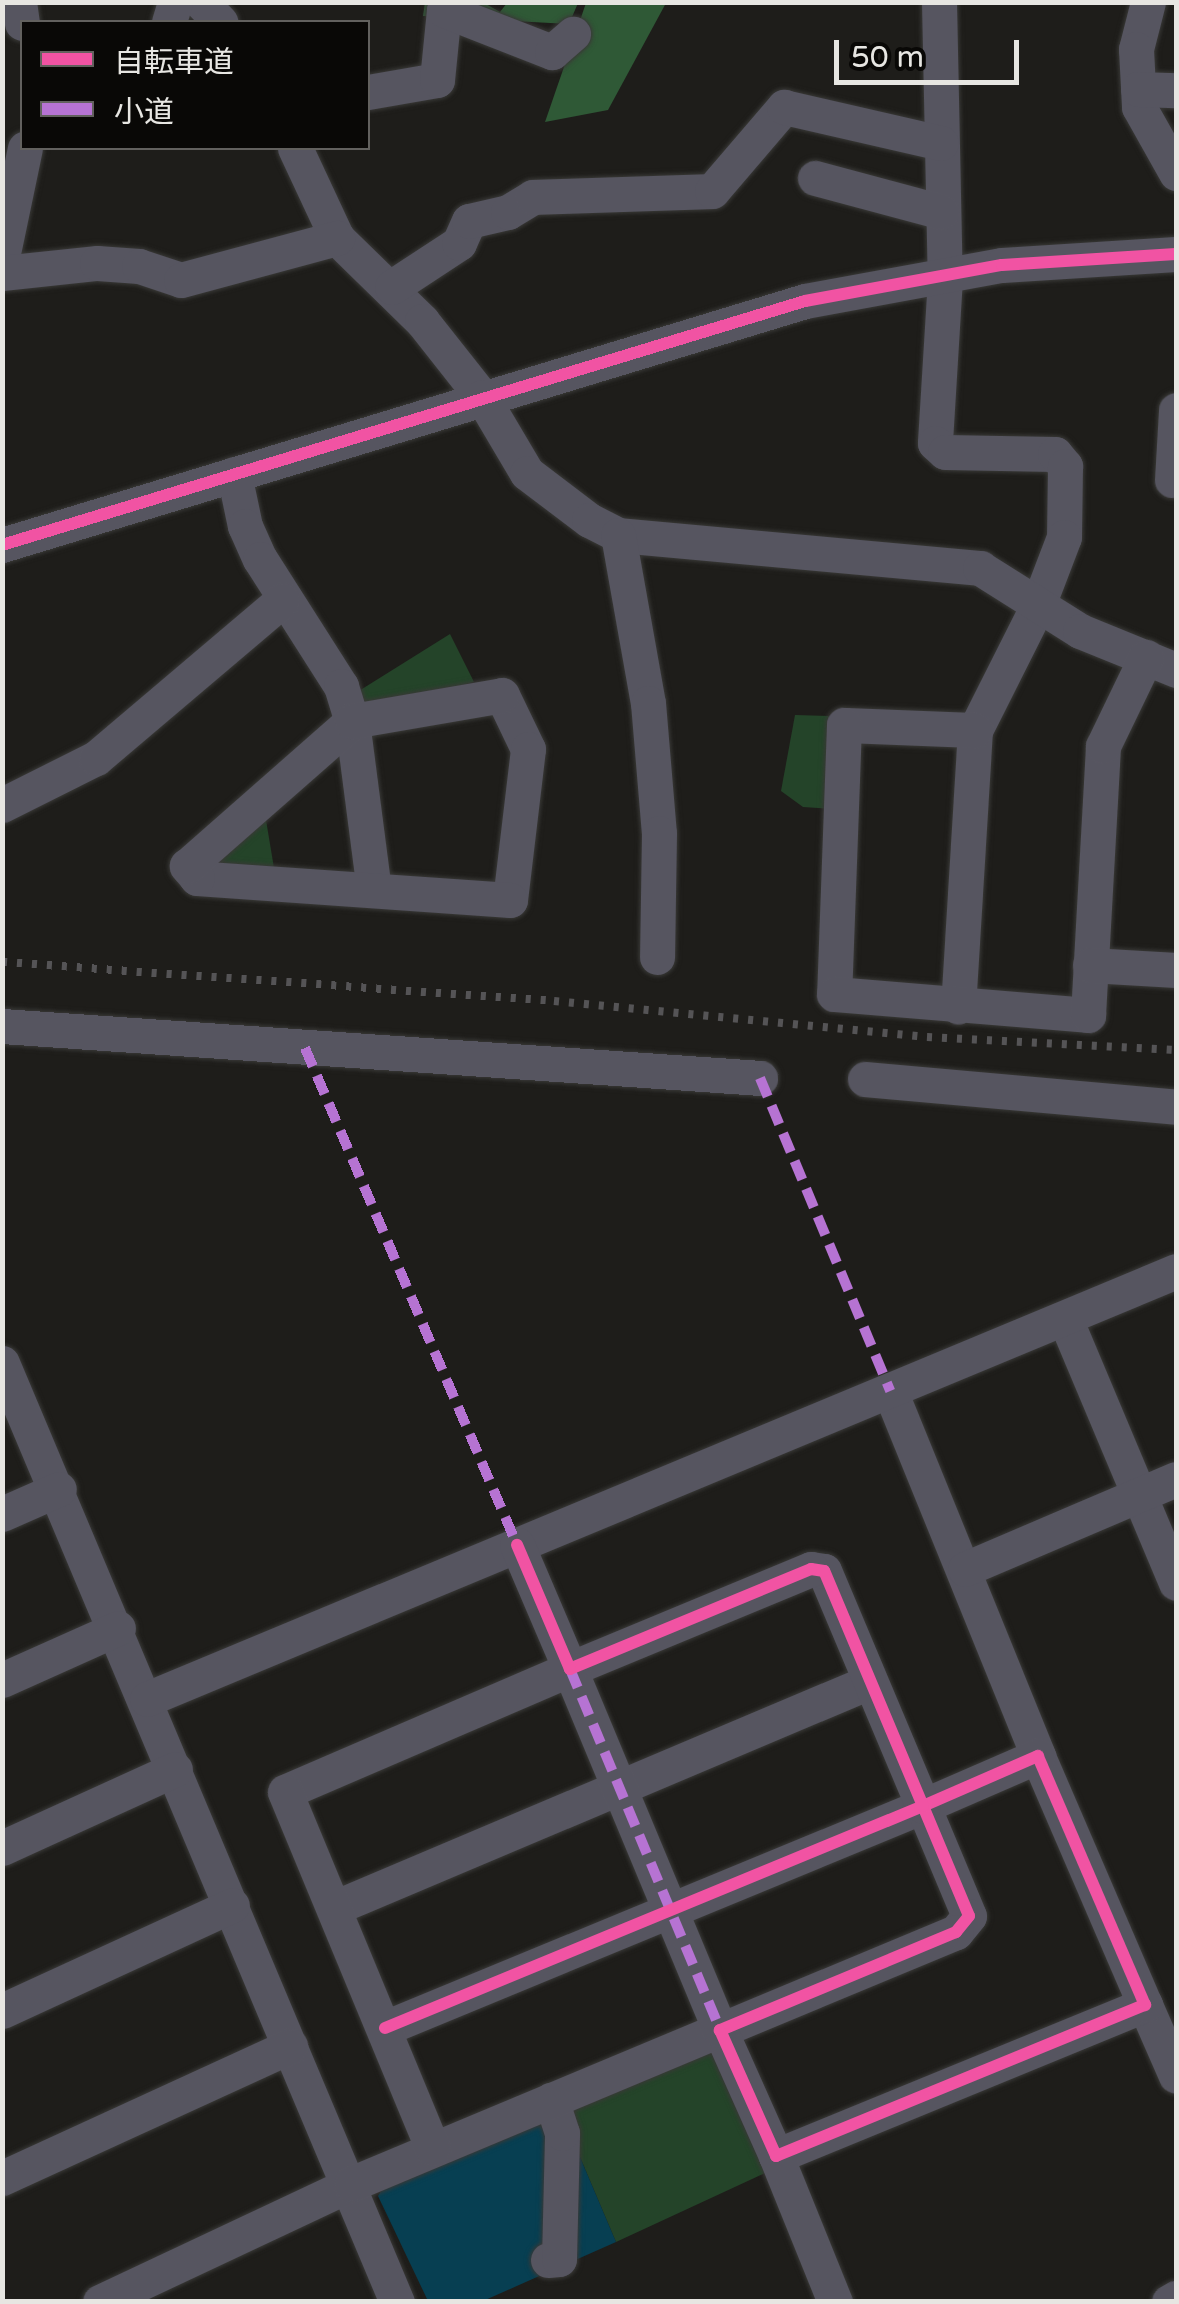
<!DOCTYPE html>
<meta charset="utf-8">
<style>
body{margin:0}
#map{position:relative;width:1179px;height:2304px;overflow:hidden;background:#1e1d1a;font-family:"Varela Round","Noto Sans JP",sans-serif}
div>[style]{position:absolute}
.green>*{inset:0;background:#244429}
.forest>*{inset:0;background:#2f5936}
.water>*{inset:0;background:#073f52}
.roads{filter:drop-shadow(0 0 2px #393937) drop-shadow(0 0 2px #393937)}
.minor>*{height:35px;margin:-17.5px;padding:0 17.5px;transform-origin:17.5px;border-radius:17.5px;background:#565560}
.rail>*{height:8px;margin-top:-4px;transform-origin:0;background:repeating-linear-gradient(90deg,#555456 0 5px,transparent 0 15px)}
.quiet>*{height:10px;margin-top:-5px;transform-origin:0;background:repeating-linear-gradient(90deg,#b673d3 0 20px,transparent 0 30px)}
.cycleway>*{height:12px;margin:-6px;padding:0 6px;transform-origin:6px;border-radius:6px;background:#f153a3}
span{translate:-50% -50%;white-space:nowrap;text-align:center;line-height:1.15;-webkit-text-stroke:10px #090806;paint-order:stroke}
.frame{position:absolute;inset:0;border:5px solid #e7e6e2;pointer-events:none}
.legend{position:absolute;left:20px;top:20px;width:350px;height:130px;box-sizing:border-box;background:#090806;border:2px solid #62615e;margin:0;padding:12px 18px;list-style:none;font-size:30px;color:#e7e6e2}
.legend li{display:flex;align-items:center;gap:20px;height:50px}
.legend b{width:50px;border:2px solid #62615e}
.scale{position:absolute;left:834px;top:40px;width:185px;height:45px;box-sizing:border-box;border:5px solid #e7e6e2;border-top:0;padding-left:12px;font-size:30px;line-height:35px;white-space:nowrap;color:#e7e6e2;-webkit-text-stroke:8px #090806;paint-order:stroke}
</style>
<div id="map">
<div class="green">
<div style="clip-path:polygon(450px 634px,474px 682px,369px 709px,354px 694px)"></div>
<div style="clip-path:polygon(795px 715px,829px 716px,833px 809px,803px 807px,781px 791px)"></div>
<div style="clip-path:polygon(265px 814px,274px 868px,219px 865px,219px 852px)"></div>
<div style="clip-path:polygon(705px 2052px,717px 2055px,767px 2172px,616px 2242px,560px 2110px)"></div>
</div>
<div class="forest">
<div style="clip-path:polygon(425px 3px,484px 3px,500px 12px,507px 3px,578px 3px,569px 24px,423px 16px)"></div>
<div style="clip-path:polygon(586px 3px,666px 3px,608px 110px,545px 122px)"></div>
</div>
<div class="water">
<div style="clip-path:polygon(560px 2110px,616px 2242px,483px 2301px,428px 2301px,378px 2196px,388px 2179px)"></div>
</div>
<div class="roads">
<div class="minor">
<div style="left:19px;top:2px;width:21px;rotate:82deg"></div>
<div style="left:201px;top:2px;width:28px;rotate:46deg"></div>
<div style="left:939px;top:2px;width:276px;rotate:88.8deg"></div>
<div style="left:945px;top:278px;width:165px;rotate:93.5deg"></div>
<div style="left:935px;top:443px;width:13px;rotate:42deg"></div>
<div style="left:945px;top:452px;width:110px;rotate:1deg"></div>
<div style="left:1055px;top:454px;width:16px;rotate:50deg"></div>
<div style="left:1065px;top:466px;width:71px;rotate:90.8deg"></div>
<div style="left:1064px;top:537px;width:73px;rotate:110.9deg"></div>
<div style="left:1038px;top:605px;width:140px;rotate:116.7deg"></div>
<div style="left:975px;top:730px;width:277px;rotate:93.5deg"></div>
<div style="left:1148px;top:2px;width:49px;rotate:104.3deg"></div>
<div style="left:1136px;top:49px;width:58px;rotate:87deg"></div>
<div style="left:1139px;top:107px;width:76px;rotate:60.7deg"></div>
<div style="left:169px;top:22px;width:21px;rotate:-73deg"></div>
<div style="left:1138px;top:89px;width:38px;rotate:2deg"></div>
<div style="left:368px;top:92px;width:70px;rotate:-9.9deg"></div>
<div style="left:437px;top:80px;width:70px;rotate:-84.3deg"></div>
<div style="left:444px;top:10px;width:116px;rotate:21.3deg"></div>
<div style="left:552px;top:52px;width:28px;rotate:-41deg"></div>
<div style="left:295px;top:148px;width:99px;rotate:65deg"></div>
<div style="left:337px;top:238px;width:119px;rotate:44.3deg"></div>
<div style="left:422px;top:321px;width:97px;rotate:51.7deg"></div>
<div style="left:482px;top:397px;width:88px;rotate:59.4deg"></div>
<div style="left:527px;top:473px;width:78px;rotate:37.2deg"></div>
<div style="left:589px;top:520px;width:33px;rotate:27deg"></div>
<div style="left:618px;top:535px;width:364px;rotate:5.2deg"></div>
<div style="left:980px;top:568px;width:118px;rotate:32.2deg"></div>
<div style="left:1080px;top:631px;width:104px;rotate:22.1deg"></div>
<div style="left:815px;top:178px;width:131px;rotate:15deg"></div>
<div style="left:2px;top:258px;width:112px;rotate:-78.2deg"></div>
<div style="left:2px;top:273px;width:96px;rotate:-6deg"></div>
<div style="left:97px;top:263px;width:42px;rotate:4.1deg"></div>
<div style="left:139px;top:266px;width:44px;rotate:18.4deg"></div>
<div style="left:181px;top:280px;width:162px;rotate:-15.1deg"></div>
<div style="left:392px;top:287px;width:80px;rotate:-33.3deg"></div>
<div style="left:459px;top:243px;width:24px;rotate:-66deg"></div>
<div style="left:469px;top:221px;width:40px;rotate:-13deg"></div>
<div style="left:508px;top:212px;width:29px;rotate:-31deg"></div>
<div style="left:533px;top:197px;width:179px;rotate:-1.9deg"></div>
<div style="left:712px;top:191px;width:111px;rotate:-49.4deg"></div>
<div style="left:784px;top:107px;width:161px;rotate:12.9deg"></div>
<div style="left:234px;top:474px;width:53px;rotate:78.1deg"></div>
<div style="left:245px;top:526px;width:36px;rotate:66deg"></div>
<div style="left:260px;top:559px;width:151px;rotate:57.5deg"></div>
<div style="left:341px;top:686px;width:37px;rotate:73deg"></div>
<div style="left:352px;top:721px;width:170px;rotate:82.6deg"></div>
<div style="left:1172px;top:480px;width:70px;rotate:-86.7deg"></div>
<div style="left:618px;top:535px;width:171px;rotate:79.9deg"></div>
<div style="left:648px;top:703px;width:130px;rotate:85.2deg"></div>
<div style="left:659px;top:833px;width:124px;rotate:90.9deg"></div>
<div style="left:2px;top:545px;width:839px;rotate:-16.9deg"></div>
<div style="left:805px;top:301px;width:200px;rotate:-10.4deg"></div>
<div style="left:1002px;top:265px;width:174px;rotate:-3.6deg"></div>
<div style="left:502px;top:695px;width:60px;rotate:64.3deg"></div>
<div style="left:528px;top:749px;width:152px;rotate:96.8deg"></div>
<div style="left:510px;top:900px;width:314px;rotate:-176deg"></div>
<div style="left:197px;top:878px;width:16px;rotate:-130deg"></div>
<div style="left:187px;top:866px;width:220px;rotate:-41.3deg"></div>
<div style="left:352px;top:721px;width:152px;rotate:-9.8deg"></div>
<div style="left:975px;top:730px;width:131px;rotate:-177.8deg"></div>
<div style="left:844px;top:725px;width:269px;rotate:92.1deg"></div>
<div style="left:834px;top:994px;width:255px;rotate:4.7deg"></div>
<div style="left:1088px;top:1015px;width:269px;rotate:-86.8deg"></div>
<div style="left:1103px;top:746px;width:99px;rotate:-64.2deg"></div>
<div style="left:2px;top:805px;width:105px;rotate:-26.6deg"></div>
<div style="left:96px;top:758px;width:244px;rotate:-40.3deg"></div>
<div style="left:1090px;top:965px;width:86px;rotate:3.3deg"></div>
<div style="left:2px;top:1026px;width:760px;rotate:3.92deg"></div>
<div style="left:865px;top:1079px;width:312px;rotate:5.1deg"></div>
<div style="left:1066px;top:1321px;width:284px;rotate:67.2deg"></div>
<div style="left:2px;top:1363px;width:1019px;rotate:67.19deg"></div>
<div style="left:890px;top:1391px;width:394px;rotate:67.9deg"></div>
<div style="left:2px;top:1514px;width:62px;rotate:-23.7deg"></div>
<div style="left:965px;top:1569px;width:229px;rotate:-23.1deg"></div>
<div style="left:2px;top:1680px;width:127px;rotate:-24.1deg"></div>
<div style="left:147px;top:1699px;width:1114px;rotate:-22.58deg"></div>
<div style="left:2px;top:1848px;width:190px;rotate:-24.5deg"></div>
<div style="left:336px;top:1907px;width:579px;rotate:-22.89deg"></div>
<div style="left:1145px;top:2005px;width:77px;rotate:66.4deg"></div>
<div style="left:2px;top:2011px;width:253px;rotate:-24.7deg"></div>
<div style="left:385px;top:2028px;width:582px;rotate:-22.42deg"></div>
<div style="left:923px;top:1806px;width:119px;rotate:67.3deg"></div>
<div style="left:969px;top:1916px;width:21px;rotate:129deg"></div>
<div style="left:956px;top:1932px;width:256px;rotate:157.4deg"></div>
<div style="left:720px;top:2030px;width:138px;rotate:66deg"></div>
<div style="left:776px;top:2156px;width:399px;rotate:-22.3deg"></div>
<div style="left:1145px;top:2005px;width:271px;rotate:-113.3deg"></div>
<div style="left:1038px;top:1756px;width:125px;rotate:156.5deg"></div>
<div style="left:923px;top:1806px;width:255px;rotate:-112.8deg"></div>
<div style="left:824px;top:1571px;width:13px;rotate:-171deg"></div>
<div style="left:811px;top:1569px;width:261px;rotate:157.5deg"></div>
<div style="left:570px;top:1669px;width:135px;rotate:-113.1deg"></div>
<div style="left:776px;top:2156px;width:157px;rotate:68deg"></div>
<div style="left:2px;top:2178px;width:317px;rotate:-24.6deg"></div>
<div style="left:548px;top:2260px;width:11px;rotate:-5deg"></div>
<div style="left:559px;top:2259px;width:126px;rotate:-88.6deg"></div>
<div style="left:562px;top:2133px;width:35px;rotate:-108deg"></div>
<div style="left:100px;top:2302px;width:277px;rotate:-25.2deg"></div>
<div style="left:351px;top:2184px;width:400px;rotate:-22.7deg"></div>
<div style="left:720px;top:2030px;width:391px;rotate:-112.6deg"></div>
<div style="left:570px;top:1669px;width:310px;rotate:156.7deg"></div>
<div style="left:285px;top:1792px;width:386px;rotate:67.5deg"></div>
<div style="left:1169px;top:2302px;width:8px;rotate:-30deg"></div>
</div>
</div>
<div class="rail">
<div style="left:2px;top:962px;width:553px;rotate:4.04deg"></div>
<div style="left:554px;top:1001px;width:375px;rotate:5.5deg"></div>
<div style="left:927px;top:1037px;width:249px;rotate:3deg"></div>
</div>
<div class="quiet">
<div style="left:305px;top:1048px;width:540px;rotate:66.9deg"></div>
<div style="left:760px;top:1078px;width:339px;rotate:67.4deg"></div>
<div style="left:570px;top:1669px;width:391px;rotate:67.4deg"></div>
</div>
<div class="cycleway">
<div style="left:2px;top:545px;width:839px;rotate:-16.9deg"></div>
<div style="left:805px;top:301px;width:200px;rotate:-10.4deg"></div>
<div style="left:1002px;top:265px;width:174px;rotate:-3.6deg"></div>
<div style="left:385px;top:2028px;width:582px;rotate:-22.42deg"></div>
<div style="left:923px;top:1806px;width:119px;rotate:67.3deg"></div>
<div style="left:969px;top:1916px;width:21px;rotate:129deg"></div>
<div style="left:956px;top:1932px;width:256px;rotate:157.4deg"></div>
<div style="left:720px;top:2030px;width:138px;rotate:66deg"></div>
<div style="left:776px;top:2156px;width:399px;rotate:-22.3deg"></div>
<div style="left:1145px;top:2005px;width:271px;rotate:-113.3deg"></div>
<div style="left:1038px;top:1756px;width:125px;rotate:156.5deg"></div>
<div style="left:923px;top:1806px;width:255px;rotate:-112.8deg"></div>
<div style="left:824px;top:1571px;width:13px;rotate:-171deg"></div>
<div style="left:811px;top:1569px;width:261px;rotate:157.5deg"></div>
<div style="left:570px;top:1669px;width:135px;rotate:-113.1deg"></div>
</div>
<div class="frame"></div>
<ul class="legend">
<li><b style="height:12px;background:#f153a3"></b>自転車道</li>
<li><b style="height:12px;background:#b673d3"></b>小道</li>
</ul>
<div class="scale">50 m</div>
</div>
